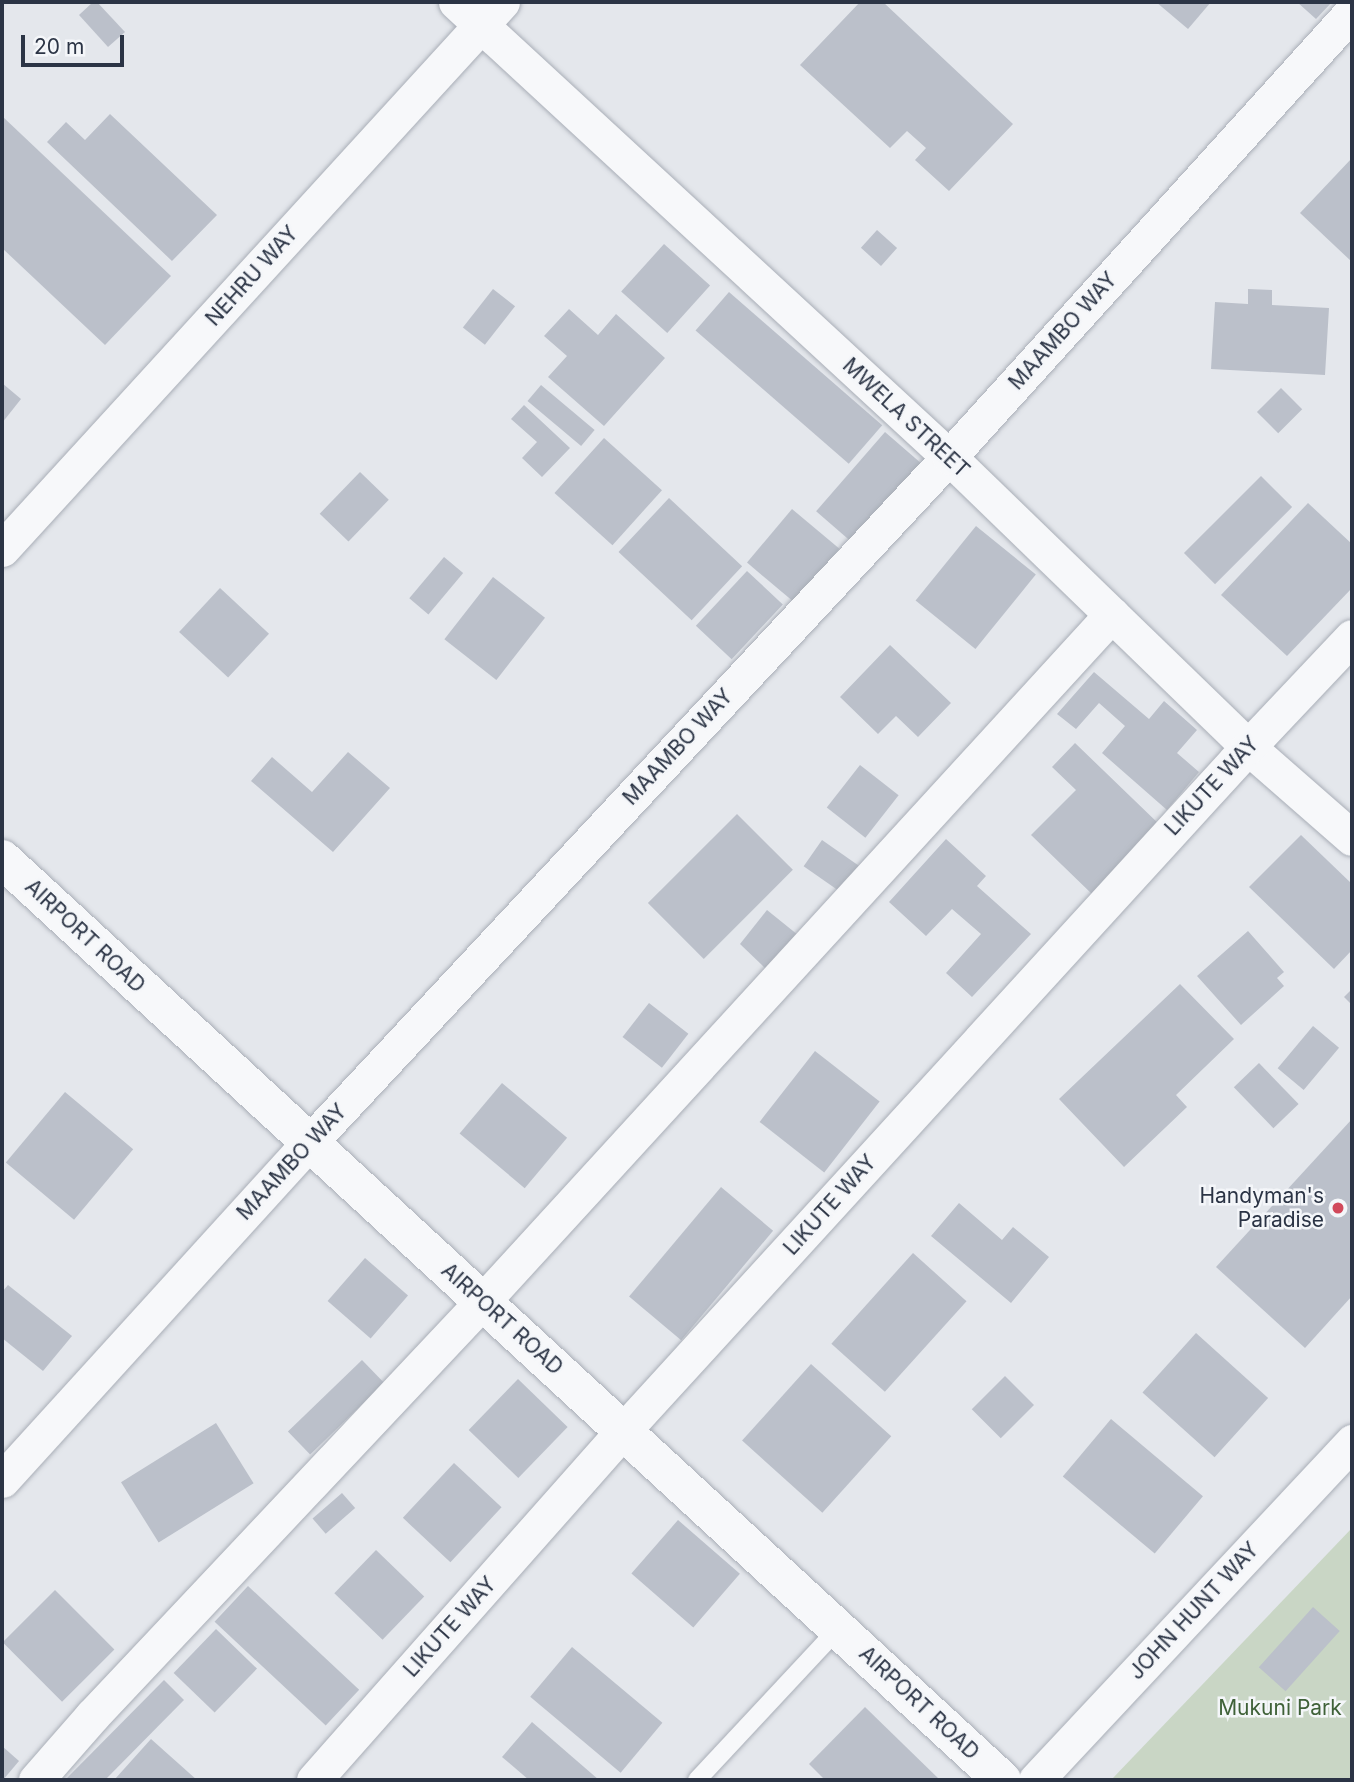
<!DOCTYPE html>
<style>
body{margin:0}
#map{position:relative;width:1354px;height:1782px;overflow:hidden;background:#e4e7ec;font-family:Inter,sans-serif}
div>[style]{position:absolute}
.green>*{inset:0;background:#c9d6c5}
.building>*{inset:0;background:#bbc0ca;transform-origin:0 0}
.roads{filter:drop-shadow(0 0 2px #a9aeb7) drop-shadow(0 0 2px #a9aeb7)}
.service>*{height:18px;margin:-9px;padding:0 9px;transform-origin:9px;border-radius:9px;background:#f7f8fa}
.minor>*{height:35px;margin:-17.5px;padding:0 17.5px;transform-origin:17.5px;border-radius:17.5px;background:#f7f8fa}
.tertiary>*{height:38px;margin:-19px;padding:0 19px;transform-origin:19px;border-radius:19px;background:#f7f8fa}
.dots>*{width:19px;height:19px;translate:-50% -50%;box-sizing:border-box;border:4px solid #f4f6f9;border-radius:50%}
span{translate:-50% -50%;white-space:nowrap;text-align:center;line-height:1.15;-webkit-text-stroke:5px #f4f6f9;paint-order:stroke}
.street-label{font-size:21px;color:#2b3445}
.poi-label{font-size:21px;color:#2b3445}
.right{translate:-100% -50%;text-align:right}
.park-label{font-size:21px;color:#3f6138}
.frame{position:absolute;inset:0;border:4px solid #2b3445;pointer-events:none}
.scale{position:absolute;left:21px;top:35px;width:103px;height:32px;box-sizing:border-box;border:4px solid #2b3445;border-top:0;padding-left:9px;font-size:21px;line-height:24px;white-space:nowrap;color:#2b3445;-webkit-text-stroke:5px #f4f6f9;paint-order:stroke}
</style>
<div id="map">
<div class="green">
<div style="clip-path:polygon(1352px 1528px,1352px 1780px,1112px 1779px)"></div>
</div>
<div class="building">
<div style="clip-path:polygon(93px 2px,97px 2px,125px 32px,108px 47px,79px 15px)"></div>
<div style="clip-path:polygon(860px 2px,883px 2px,1013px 124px,949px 191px,915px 160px,926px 148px,907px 131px,890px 148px,800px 65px)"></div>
<div style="clip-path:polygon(1156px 2px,1211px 2px,1188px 29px)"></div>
<div style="clip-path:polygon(1297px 2px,1332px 2px,1316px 19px)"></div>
<div style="clip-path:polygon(110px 114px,217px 215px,172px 261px,47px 142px,66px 122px,85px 140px)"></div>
<div style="clip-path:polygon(2px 116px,171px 276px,105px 345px,2px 248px)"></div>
<div style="clip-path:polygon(1352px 158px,1352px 262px,1300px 213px)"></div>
<div style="left:877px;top:230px;width:27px;height:24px;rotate:42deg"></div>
<div style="left:664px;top:244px;width:62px;height:64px;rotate:42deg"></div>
<div style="left:493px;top:289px;width:28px;height:49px;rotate:38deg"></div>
<div style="clip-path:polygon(1248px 289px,1272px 290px,1272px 305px,1329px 308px,1325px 375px,1211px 369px,1215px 302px,1248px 304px)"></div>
<div style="left:729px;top:292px;width:203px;height:51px;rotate:41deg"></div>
<div style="clip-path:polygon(569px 309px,598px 335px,616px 314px,665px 358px,604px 426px,548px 377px,567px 356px,544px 336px)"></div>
<div style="clip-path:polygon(2px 383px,21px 399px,2px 423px)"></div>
<div style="left:541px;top:385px;width:70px;height:21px;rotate:40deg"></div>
<div style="left:1281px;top:388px;width:30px;height:34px;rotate:45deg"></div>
<div style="clip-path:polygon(524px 405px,570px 448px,542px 477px,522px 458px,537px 442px,511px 419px)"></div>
<div style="left:885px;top:432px;width:52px;height:105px;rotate:41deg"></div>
<div style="left:604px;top:438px;width:78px;height:74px;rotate:42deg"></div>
<div style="left:360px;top:472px;width:40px;height:58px;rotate:44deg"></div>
<div style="left:1261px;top:476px;width:44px;height:109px;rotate:45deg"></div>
<div style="left:669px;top:498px;width:100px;height:74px;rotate:43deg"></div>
<div style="clip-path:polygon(1308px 503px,1352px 544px,1352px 588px,1287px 656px,1221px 595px)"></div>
<div style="left:792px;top:509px;width:62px;height:70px;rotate:40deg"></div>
<div style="left:976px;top:526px;width:77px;height:96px;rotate:39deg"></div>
<div style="left:444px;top:557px;width:25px;height:54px;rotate:40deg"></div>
<div style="left:747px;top:571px;width:49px;height:75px;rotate:43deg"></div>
<div style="left:493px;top:577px;width:66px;height:79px;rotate:38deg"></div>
<div style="left:220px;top:588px;width:67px;height:60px;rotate:43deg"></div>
<div style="clip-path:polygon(890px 645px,951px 703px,918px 737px,896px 716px,878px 734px,840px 697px)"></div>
<div style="clip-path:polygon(1094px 672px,1149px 719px,1164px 701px,1197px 730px,1177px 753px,1199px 772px,1167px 810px,1102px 753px,1125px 726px,1099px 703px,1076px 729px,1057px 714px)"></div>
<div style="clip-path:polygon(1075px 743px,1161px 826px,1093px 895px,1031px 835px,1076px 790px,1052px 767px)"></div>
<div style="clip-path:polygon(348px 752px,390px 788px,333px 852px,251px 781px,272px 757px,312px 792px)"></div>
<div style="left:860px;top:765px;width:49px;height:54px;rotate:38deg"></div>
<div style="left:737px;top:814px;width:79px;height:126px;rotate:45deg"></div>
<div style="clip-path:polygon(1301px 835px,1352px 884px,1352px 950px,1334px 969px,1249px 887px)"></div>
<div style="clip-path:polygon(946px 839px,986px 876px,977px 886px,1031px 934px,972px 997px,946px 973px,981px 934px,952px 909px,926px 936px,889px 902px)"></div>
<div style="left:822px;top:840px;width:52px;height:32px;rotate:35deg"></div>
<div style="clip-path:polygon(767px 910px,798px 935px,766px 969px,740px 944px)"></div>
<div style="clip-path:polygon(1248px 931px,1284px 972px,1277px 978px,1284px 986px,1241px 1025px,1197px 976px)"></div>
<div style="clip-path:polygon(1180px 984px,1234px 1039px,1176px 1095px,1187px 1107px,1124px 1167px,1059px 1099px)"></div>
<div style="clip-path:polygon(1352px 989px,1352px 1005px,1344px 997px)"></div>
<div style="left:649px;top:1003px;width:50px;height:43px;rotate:38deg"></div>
<div style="left:1313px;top:1026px;width:34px;height:55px;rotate:40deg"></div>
<div style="left:815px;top:1051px;width:82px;height:90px;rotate:38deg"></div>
<div style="left:1259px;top:1063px;width:57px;height:35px;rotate:46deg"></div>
<div style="left:502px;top:1083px;width:85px;height:66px;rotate:40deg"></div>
<div style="left:65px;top:1092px;width:89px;height:92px;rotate:40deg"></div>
<div style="clip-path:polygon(1352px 1119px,1352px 1296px,1305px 1348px,1216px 1267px)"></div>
<div style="left:721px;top:1187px;width:68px;height:143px;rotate:40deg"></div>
<div style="clip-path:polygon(959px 1203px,1002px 1240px,1013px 1227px,1049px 1257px,1011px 1303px,931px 1236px)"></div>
<div style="left:913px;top:1253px;width:72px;height:122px;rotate:42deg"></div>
<div style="left:365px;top:1258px;width:57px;height:57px;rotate:41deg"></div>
<div style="clip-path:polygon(8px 1285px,72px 1336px,43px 1371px,2px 1338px,2px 1292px)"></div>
<div style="left:1196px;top:1333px;width:97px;height:80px;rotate:42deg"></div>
<div style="left:362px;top:1360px;width:32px;height:103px;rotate:46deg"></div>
<div style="left:811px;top:1364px;width:108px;height:103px;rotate:42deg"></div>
<div style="left:1005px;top:1376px;width:41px;height:47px;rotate:45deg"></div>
<div style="left:518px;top:1379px;width:69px;height:71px;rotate:44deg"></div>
<div style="left:1111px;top:1419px;width:120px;height:75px;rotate:40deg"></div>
<div style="left:216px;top:1423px;width:71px;height:112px;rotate:58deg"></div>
<div style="left:454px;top:1463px;width:65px;height:75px;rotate:43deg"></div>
<div style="left:342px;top:1493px;width:20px;height:39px;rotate:49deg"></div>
<div style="left:678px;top:1520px;width:82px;height:71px;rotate:41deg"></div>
<div style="left:376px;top:1550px;width:67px;height:60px;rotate:44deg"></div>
<div style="left:248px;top:1586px;width:152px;height:49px;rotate:43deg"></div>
<div style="left:55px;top:1590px;width:84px;height:74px;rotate:45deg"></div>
<div style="left:1313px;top:1607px;width:36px;height:81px;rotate:42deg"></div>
<div style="left:216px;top:1629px;width:57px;height:61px;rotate:44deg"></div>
<div style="left:572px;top:1647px;width:118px;height:65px;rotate:40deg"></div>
<div style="clip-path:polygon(164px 1680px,184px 1700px,105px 1780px,65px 1780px)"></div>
<div style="clip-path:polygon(865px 1707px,940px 1780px,825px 1780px,809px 1764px)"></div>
<div style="clip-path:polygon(532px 1722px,599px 1780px,529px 1780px,502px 1757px)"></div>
<div style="clip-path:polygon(151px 1739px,197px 1780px,115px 1779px)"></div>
<div style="clip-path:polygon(2px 1746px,19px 1761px,3px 1780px,2px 1780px)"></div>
</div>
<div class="roads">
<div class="service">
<div style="left:697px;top:1780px;width:207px;rotate:-47deg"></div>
</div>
<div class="minor">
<div style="left:456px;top:2px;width:671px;rotate:42.7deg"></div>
<div style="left:949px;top:457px;width:417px;rotate:44.1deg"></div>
<div style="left:1248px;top:747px;width:138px;rotate:41.2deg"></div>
<div style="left:2px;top:549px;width:741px;rotate:-47.57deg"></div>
<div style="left:2px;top:1480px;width:456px;rotate:-47.7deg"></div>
<div style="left:309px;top:1143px;width:938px;rotate:-46.99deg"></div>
<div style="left:949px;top:457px;width:600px;rotate:-47.84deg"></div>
<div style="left:36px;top:1780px;width:85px;rotate:-48.8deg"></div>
<div style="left:92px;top:1716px;width:570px;rotate:-46.71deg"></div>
<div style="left:483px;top:1301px;width:931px;rotate:-47.52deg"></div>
<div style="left:314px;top:1780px;width:468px;rotate:-48.5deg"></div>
<div style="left:624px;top:1430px;width:925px;rotate:-47.58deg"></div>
<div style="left:1248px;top:747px;width:151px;rotate:-46.6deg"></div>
<div style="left:1036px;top:1780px;width:463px;rotate:-46.9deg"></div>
</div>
<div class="tertiary">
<div style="left:2px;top:859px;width:1360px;rotate:42.65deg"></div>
</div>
</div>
<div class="dots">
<div style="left:1338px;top:1208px;background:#d1495b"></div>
</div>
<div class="street-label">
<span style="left:252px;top:276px;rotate:-48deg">NEHRU WAY</span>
<span style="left:1063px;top:331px;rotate:-48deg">MAAMBO WAY</span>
<span style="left:906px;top:418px;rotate:43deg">MWELA STREET</span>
<span style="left:678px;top:747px;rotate:-47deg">MAAMBO WAY</span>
<span style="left:1212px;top:786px;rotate:-47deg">LIKUTE WAY</span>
<span style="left:85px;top:936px;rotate:43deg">AIRPORT ROAD</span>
<span style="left:292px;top:1162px;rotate:-47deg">MAAMBO WAY</span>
<span style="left:830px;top:1205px;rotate:-48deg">LIKUTE WAY</span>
<span style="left:502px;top:1319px;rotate:42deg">AIRPORT ROAD</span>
<span style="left:1194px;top:1611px;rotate:-47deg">JOHN HUNT WAY</span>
<span style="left:450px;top:1627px;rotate:-48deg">LIKUTE WAY</span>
<span style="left:919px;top:1703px;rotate:43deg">AIRPORT ROAD</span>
</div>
<div class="poi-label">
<span class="right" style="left:1324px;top:1208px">Handyman's<br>Paradise</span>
</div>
<div class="park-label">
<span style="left:1280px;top:1708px">Mukuni Park</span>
</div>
<div class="frame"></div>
<div class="scale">20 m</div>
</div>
